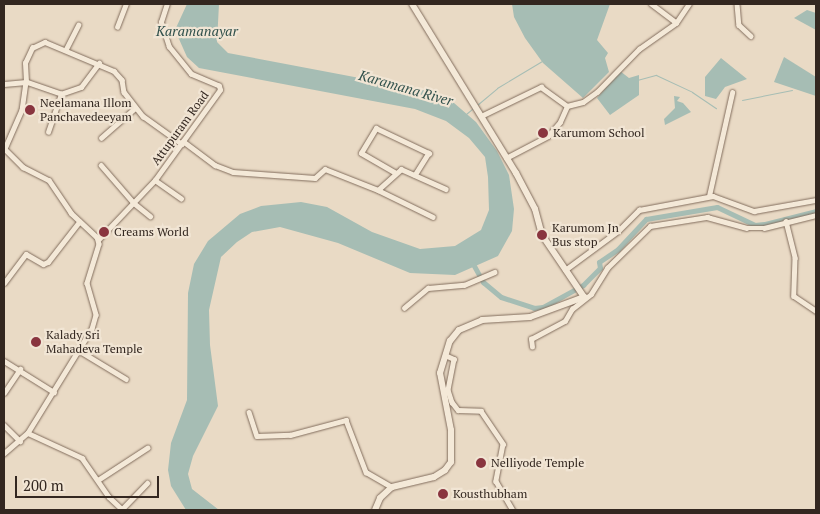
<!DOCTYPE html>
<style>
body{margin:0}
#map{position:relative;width:820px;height:514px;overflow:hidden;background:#e9dac5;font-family:"PT Serif",serif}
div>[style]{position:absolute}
.water>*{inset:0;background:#a6bdb4}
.stream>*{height:1px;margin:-0.5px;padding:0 0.5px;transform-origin:0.5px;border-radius:0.5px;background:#a6bdb4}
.canal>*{height:5px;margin:-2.5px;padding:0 2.5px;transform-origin:2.5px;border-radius:2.5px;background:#a6bdb4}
.roads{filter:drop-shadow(0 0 1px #826d5d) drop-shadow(0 0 1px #826d5d)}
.street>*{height:4.5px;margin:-2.25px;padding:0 2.25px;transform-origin:2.25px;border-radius:2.25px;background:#f4e9d8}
.secondary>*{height:6px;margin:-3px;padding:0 3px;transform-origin:3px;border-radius:3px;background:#f4e9d8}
.dots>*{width:14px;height:14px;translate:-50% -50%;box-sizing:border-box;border:2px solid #f1e5d4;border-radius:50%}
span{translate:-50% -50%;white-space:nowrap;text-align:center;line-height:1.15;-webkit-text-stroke:4.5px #f1e5d4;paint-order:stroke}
.poi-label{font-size:12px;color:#332720}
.left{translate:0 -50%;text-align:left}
.street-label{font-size:12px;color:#332720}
.water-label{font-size:14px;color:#31514c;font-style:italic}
.frame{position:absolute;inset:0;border:5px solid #332720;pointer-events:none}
.scale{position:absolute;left:15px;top:476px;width:144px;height:22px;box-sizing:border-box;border:2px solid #332720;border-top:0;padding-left:6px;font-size:15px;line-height:18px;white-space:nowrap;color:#332720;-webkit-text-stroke:4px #f1e5d4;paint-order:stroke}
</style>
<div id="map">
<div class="water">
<div style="clip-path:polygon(187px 4px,219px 4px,217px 42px,228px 53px,423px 90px,454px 103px,476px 122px,497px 151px,509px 175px,514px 209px,512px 231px,498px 256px,455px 275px,410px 273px,338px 243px,280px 227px,252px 232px,237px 242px,221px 257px,209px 310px,210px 345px,218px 406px,193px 456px,188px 474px,192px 489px,219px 510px,186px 510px,171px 486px,168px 470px,171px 443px,187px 400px,188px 293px,194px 264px,208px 241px,240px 214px,261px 206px,301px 202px,327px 207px,372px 232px,420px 249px,455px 246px,481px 230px,489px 210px,488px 177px,485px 157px,469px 138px,446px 121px,415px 109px,199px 68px,187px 57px,175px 30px)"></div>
<div style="clip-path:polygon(512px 4px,610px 4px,597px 40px,608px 53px,605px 58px,609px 72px,583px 98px,543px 63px,525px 38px,514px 17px)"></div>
<div style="clip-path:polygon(807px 10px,816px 13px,816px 30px,794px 18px)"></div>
<div style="clip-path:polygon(784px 57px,816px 77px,816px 96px,774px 82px)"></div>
<div style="clip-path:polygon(721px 58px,747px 79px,725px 87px,716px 99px,705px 96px,705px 77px)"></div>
<div style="clip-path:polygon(620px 71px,629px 78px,639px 75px,639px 95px,610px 115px,597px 98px)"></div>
<div style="clip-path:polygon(674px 96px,680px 97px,677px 101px,683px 103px,691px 112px,665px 125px,664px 119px,675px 108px)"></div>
</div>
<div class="stream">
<div style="left:637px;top:80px;width:20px;rotate:-15deg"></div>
<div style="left:656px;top:75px;width:40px;rotate:25deg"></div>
<div style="left:692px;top:92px;width:29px;rotate:34deg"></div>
<div style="left:742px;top:100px;width:51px;rotate:-11.3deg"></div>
<div style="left:477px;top:105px;width:26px;rotate:-40deg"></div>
<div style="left:497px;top:88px;width:52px;rotate:-31deg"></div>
<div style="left:466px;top:114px;width:8px;rotate:-40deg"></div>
</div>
<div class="canal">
<div style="left:473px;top:264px;width:21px;rotate:61deg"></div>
<div style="left:483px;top:282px;width:23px;rotate:40deg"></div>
<div style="left:501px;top:297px;width:35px;rotate:18deg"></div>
<div style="left:534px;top:308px;width:9px;rotate:-6deg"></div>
<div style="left:543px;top:307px;width:46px;rotate:-28.8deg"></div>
<div style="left:583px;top:285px;width:24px;rotate:-45deg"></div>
<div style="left:600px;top:268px;width:6px;rotate:-99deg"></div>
<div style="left:599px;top:262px;width:23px;rotate:-34deg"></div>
<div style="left:618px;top:249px;width:41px;rotate:-47deg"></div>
<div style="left:646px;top:219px;width:72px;rotate:-9.6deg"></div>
<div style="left:717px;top:207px;width:42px;rotate:25.3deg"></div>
<div style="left:755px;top:225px;width:10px;rotate:-6deg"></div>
<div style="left:765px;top:224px;width:53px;rotate:-14.3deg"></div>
</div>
<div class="roads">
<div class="street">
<div style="left:737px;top:4px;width:21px;rotate:85deg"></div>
<div style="left:739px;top:25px;width:16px;rotate:43deg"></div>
<div style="left:676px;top:23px;width:23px;rotate:-56deg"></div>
<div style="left:117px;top:27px;width:25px;rotate:-69deg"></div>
<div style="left:66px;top:49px;width:27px;rotate:-63deg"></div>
<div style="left:4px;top:84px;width:22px;rotate:-5deg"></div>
<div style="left:26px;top:82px;width:28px;rotate:98deg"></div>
<div style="left:22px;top:110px;width:43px;rotate:113.6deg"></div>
<div style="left:61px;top:94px;width:21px;rotate:-19deg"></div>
<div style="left:81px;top:87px;width:30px;rotate:-53deg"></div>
<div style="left:481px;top:116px;width:67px;rotate:-25.8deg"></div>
<div style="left:541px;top:87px;width:32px;rotate:36deg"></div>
<div style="left:567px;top:106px;width:16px;rotate:-14deg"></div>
<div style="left:583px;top:102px;width:17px;rotate:-36deg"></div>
<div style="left:597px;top:92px;width:60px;rotate:-45.7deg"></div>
<div style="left:639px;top:49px;width:45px;rotate:-35.1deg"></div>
<div style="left:676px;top:23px;width:31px;rotate:-143deg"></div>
<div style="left:48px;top:132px;width:40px;rotate:-71.1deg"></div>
<div style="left:61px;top:94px;width:37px;rotate:-161deg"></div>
<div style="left:26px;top:82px;width:19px;rotate:-93deg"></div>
<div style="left:25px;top:63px;width:17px;rotate:-65deg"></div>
<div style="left:32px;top:48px;width:14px;rotate:-25deg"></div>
<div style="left:45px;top:42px;width:75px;rotate:22.8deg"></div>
<div style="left:114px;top:71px;width:12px;rotate:48deg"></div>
<div style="left:122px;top:80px;width:12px;rotate:81deg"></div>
<div style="left:124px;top:92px;width:31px;rotate:52deg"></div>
<div style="left:143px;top:116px;width:48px;rotate:35.7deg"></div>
<div style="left:101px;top:138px;width:45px;rotate:-41.4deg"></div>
<div style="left:183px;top:141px;width:40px;rotate:37deg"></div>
<div style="left:215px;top:165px;width:19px;rotate:21deg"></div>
<div style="left:233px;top:172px;width:82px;rotate:4.2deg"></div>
<div style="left:315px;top:178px;width:13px;rotate:-42deg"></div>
<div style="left:325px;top:169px;width:57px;rotate:21.6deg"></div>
<div style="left:378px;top:190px;width:31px;rotate:-42deg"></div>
<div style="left:401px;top:169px;width:49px;rotate:24deg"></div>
<div style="left:4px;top:148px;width:27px;rotate:45deg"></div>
<div style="left:23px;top:167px;width:29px;rotate:27deg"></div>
<div style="left:49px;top:180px;width:40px;rotate:56deg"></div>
<div style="left:71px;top:213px;width:35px;rotate:43deg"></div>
<div style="left:97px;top:237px;width:7px;rotate:74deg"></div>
<div style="left:99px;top:244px;width:41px;rotate:107.1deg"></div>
<div style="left:87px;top:283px;width:33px;rotate:74deg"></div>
<div style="left:96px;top:315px;width:15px;rotate:106deg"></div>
<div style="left:92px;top:329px;width:122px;rotate:121.6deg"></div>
<div style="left:28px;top:433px;width:32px;rotate:139deg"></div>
<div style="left:506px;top:158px;width:47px;rotate:-27.6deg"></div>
<div style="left:548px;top:136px;width:18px;rotate:-49deg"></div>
<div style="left:560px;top:122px;width:17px;rotate:-66deg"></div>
<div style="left:101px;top:165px;width:50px;rotate:49deg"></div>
<div style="left:134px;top:203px;width:21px;rotate:39deg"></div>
<div style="left:395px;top:173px;width:39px;rotate:-150deg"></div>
<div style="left:361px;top:153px;width:29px;rotate:-59deg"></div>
<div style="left:376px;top:128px;width:59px;rotate:25.3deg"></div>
<div style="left:429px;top:153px;width:26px;rotate:122deg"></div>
<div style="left:155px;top:180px;width:32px;rotate:35deg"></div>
<div style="left:378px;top:190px;width:61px;rotate:26.1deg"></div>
<div style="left:709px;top:196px;width:106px;rotate:-77.4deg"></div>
<div style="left:786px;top:221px;width:38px;rotate:76deg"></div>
<div style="left:795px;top:258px;width:38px;rotate:92deg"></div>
<div style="left:794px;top:296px;width:27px;rotate:34deg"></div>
<div style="left:98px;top:240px;width:83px;rotate:-46.5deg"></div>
<div style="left:155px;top:180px;width:111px;rotate:-54.2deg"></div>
<div style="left:220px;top:90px;width:4px;rotate:-104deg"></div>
<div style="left:219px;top:86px;width:30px;rotate:-157deg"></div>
<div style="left:191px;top:74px;width:35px;rotate:-129deg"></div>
<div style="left:169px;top:47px;width:26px;rotate:-108deg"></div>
<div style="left:161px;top:22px;width:19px;rotate:-72deg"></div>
<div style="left:565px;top:270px;width:66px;rotate:-36.3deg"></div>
<div style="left:618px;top:231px;width:30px;rotate:-45deg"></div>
<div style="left:639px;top:210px;width:75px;rotate:-10.7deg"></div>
<div style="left:713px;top:196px;width:44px;rotate:20.1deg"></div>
<div style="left:754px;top:211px;width:63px;rotate:-10.1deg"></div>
<div style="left:4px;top:283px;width:36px;rotate:-53deg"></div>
<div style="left:26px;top:254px;width:20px;rotate:30deg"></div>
<div style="left:43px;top:264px;width:5px;rotate:-22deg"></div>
<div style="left:48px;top:262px;width:51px;rotate:-52.2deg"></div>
<div style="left:404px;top:308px;width:31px;rotate:-40deg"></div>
<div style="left:428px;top:288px;width:36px;rotate:-5deg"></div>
<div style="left:464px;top:285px;width:33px;rotate:-23deg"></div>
<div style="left:532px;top:347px;width:8px;rotate:-97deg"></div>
<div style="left:531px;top:339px;width:38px;rotate:-28deg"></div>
<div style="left:565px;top:321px;width:14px;rotate:-60deg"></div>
<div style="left:572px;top:309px;width:24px;rotate:-38deg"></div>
<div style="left:591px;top:294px;width:31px;rotate:-58deg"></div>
<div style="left:607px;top:268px;width:60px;rotate:-44.3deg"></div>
<div style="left:650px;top:226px;width:58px;rotate:-9deg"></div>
<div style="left:707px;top:217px;width:41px;rotate:15.4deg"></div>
<div style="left:747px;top:228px;width:17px"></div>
<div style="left:764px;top:228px;width:54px;rotate:-14deg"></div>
<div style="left:78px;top:350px;width:56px;rotate:31.1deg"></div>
<div style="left:445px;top:355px;width:10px;rotate:24deg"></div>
<div style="left:454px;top:359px;width:32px;rotate:101deg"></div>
<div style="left:448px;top:390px;width:13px;rotate:72deg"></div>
<div style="left:452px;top:402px;width:10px;rotate:53deg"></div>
<div style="left:458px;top:410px;width:23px;rotate:2deg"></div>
<div style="left:481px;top:411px;width:40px;rotate:56deg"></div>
<div style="left:503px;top:444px;width:38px;rotate:101deg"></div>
<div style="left:496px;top:481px;width:34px;rotate:60deg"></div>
<div style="left:4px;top:361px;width:59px;rotate:31.8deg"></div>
<div style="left:4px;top:393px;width:29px;rotate:-56deg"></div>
<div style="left:249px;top:412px;width:25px;rotate:72deg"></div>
<div style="left:257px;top:436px;width:33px;rotate:-2deg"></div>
<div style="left:290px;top:435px;width:58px;rotate:-15deg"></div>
<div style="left:346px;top:420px;width:56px;rotate:69deg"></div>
<div style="left:366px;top:472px;width:30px;rotate:30deg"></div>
<div style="left:4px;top:425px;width:23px;rotate:45deg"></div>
<div style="left:28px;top:433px;width:60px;rotate:24.8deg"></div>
<div style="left:82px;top:458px;width:47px;rotate:55.3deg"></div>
<div style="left:109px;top:497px;width:19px;rotate:43deg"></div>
<div style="left:98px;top:480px;width:59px;rotate:-33.1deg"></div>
<div style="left:122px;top:509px;width:36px;rotate:-46deg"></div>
</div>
<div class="secondary">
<div style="left:375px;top:510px;width:13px;rotate:-67deg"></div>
<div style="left:380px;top:498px;width:16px;rotate:-43deg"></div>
<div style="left:392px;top:487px;width:43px;rotate:-13.4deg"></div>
<div style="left:434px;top:477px;width:13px;rotate:-32deg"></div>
<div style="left:445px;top:470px;width:10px;rotate:-53deg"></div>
<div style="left:451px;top:462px;width:32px;rotate:-90deg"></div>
<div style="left:451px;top:430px;width:58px;rotate:-100.9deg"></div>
<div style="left:440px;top:373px;width:34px;rotate:-73deg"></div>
<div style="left:450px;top:341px;width:14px;rotate:-51deg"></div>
<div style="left:459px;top:330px;width:25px;rotate:-23deg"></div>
<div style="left:482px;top:320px;width:48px;rotate:-3.6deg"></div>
<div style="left:530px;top:317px;width:58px;rotate:-20.3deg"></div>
<div style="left:584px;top:297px;width:75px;rotate:-124.1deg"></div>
<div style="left:542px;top:235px;width:27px;rotate:-105deg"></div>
<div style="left:535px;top:209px;width:41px;rotate:-117.8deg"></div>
<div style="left:516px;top:173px;width:198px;rotate:-121.6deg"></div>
</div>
</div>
<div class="dots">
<div style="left:30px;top:110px;background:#89353f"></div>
<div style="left:543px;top:133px;background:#89353f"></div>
<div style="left:104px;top:232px;background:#89353f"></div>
<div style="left:542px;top:235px;background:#89353f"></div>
<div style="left:36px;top:342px;background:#89353f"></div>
<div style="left:481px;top:463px;background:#89353f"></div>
<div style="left:443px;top:494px;background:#89353f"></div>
</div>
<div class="poi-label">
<span class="left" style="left:40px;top:110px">Neelamana Illom<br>Panchavedeeyam</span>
<span class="left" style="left:553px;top:133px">Karumom School</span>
<span class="left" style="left:552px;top:235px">Karumom Jn<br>Bus stop</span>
<span class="left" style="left:114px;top:232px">Creams World</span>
<span class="left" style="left:46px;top:342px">Kalady Sri<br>Mahadeva Temple</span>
<span class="left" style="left:491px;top:463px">Nelliyode Temple</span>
<span class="left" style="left:453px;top:494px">Kousthubham</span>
</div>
<div class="street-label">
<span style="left:180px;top:128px;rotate:-54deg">Attupuram Road</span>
</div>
<div class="water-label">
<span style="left:197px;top:31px">Karamanayar</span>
<span style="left:406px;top:88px;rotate:16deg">Karamana River</span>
</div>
<div class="frame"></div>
<div class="scale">200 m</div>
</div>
